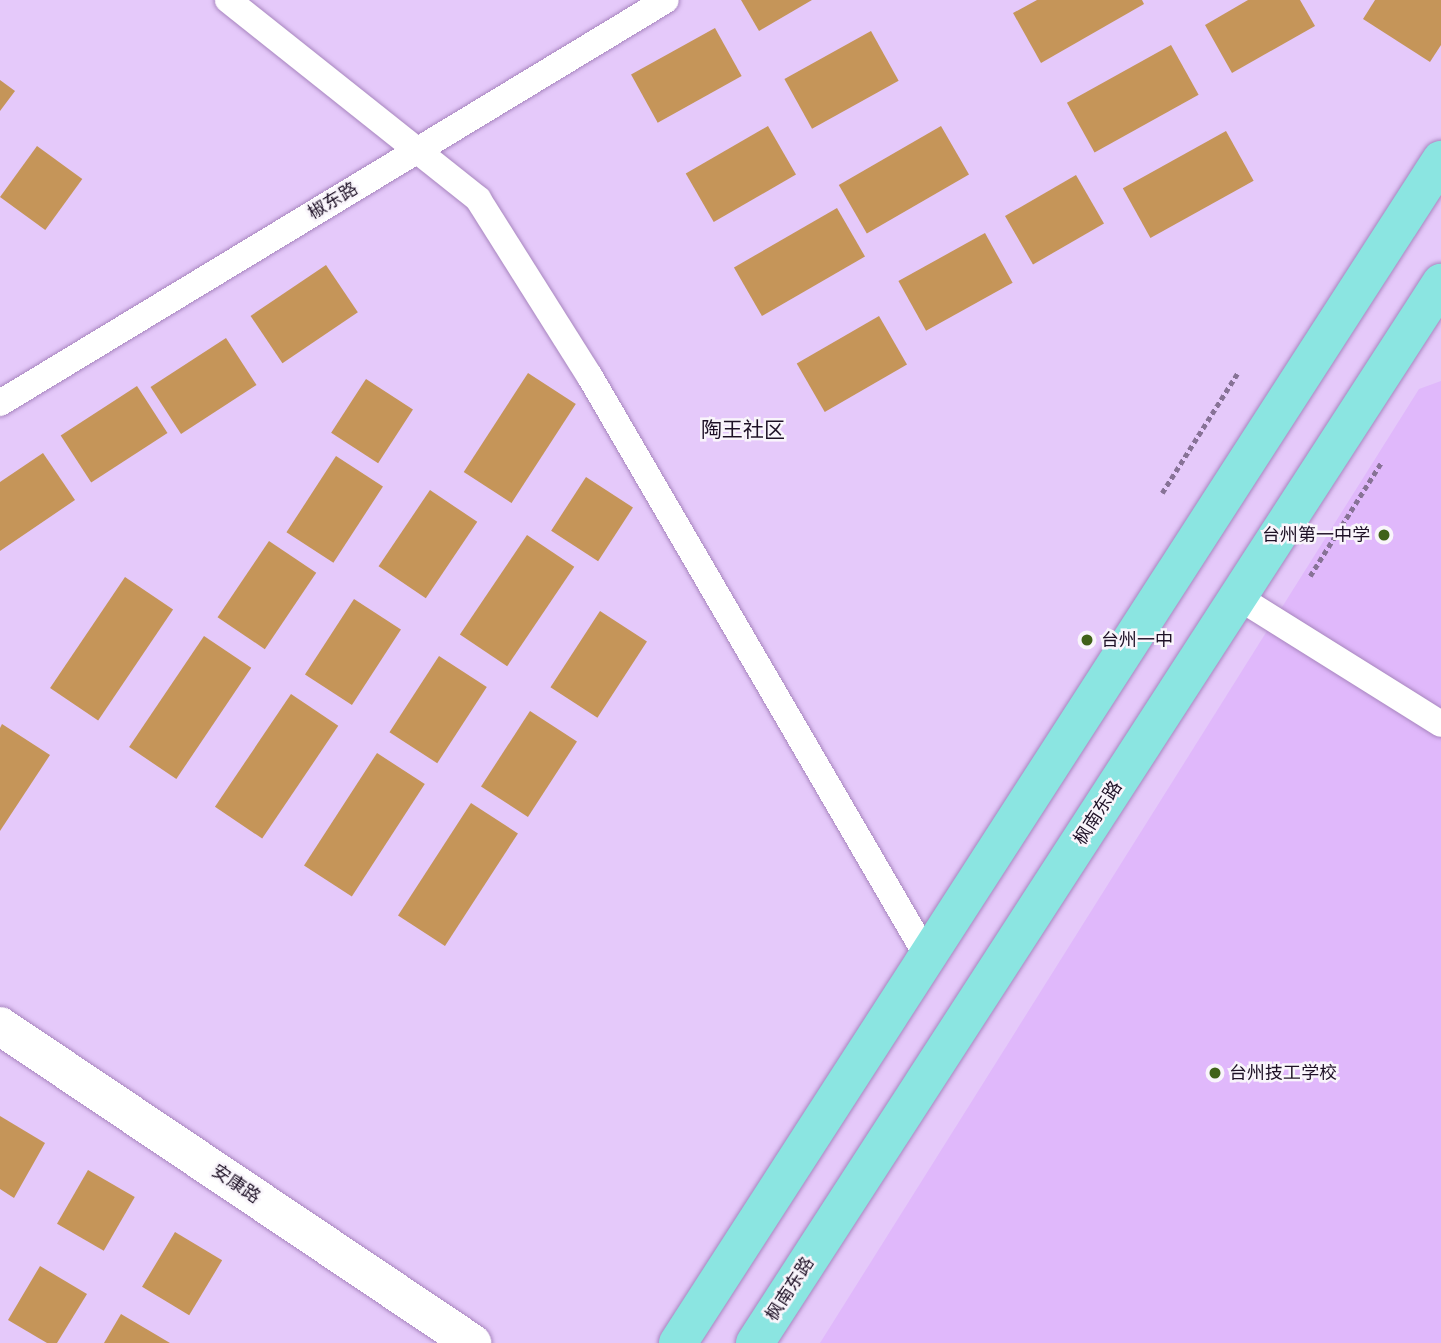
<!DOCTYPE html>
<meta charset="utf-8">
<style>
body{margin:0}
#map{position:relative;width:1441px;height:1343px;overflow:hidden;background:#e5c9fa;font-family:"Public Sans","Noto Sans SC",sans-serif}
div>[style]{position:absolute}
.built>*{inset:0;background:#e0b8fb}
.building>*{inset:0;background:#c59559;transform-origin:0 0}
.path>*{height:4.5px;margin-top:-2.25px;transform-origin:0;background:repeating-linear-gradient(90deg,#877296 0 5px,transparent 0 8.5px)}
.roads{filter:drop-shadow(0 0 2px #a785be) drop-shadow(0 0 2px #a785be)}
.street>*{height:26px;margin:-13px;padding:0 13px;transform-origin:13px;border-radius:13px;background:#fff}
.secondary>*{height:38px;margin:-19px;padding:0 19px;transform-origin:19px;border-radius:19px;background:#fff}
.primary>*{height:38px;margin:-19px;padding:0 19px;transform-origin:19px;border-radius:19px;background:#8be5e1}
.dots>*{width:19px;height:19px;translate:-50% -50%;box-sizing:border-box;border:4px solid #f9f5fb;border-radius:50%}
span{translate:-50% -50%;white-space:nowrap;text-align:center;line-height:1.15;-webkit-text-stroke:5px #f9f5fb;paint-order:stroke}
.street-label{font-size:18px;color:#1e1126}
.poi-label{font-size:18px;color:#1e1126}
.right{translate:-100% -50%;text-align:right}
.left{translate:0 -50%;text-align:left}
.quarter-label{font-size:21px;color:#1e1126}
</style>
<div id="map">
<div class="built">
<div style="clip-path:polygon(1441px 381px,1441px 1343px,820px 1343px,1419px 389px)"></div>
</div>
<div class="building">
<div style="clip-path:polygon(741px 0,812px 0,759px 31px)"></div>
<div style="clip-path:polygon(1037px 0,1142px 0,1144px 4px,1041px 63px,1013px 13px)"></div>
<div style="clip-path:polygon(1248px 0,1300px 0,1315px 26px,1232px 73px,1205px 25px)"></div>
<div style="clip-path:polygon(1375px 0,1441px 0,1441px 45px,1430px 62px,1363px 19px)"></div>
<div style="left:715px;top:28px;width:55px;height:96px;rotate:61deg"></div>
<div style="left:871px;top:31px;width:57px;height:99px;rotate:61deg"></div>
<div style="left:1171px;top:45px;width:57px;height:119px;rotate:61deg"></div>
<div style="clip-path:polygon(0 80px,15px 91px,0 111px)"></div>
<div style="left:768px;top:126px;width:56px;height:95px;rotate:60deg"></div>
<div style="left:941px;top:126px;width:56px;height:118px;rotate:60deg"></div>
<div style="left:1226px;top:131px;width:57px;height:118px;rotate:61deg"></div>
<div style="left:37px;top:146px;width:56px;height:63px;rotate:36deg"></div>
<div style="left:1076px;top:175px;width:56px;height:82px;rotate:60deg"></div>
<div style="left:837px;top:208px;width:56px;height:119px;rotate:60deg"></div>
<div style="left:985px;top:233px;width:57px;height:99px;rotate:61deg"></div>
<div style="left:326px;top:265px;width:57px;height:91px;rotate:56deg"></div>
<div style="left:879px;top:316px;width:56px;height:95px;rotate:60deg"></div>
<div style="left:226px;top:338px;width:56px;height:90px;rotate:57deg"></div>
<div style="left:528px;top:373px;width:57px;height:118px;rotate:33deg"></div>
<div style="left:366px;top:379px;width:56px;height:64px;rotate:33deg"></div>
<div style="left:137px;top:386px;width:56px;height:91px;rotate:57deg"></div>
<div style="clip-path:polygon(43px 453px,75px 500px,0 551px,0 482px)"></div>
<div style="left:336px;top:456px;width:56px;height:91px;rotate:33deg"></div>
<div style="left:586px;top:477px;width:56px;height:64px;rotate:33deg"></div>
<div style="left:430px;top:490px;width:57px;height:92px;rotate:34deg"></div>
<div style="left:527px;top:535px;width:57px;height:120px;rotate:34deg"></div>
<div style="left:269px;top:541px;width:57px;height:92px;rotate:34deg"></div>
<div style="left:125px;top:577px;width:58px;height:134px;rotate:34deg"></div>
<div style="left:354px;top:599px;width:56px;height:90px;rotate:33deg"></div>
<div style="left:600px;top:611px;width:56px;height:91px;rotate:33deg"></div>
<div style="left:204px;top:636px;width:57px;height:134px;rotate:34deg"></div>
<div style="left:439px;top:656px;width:57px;height:91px;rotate:33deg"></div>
<div style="left:291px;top:694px;width:57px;height:136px;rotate:34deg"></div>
<div style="left:530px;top:711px;width:56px;height:90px;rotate:33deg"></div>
<div style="clip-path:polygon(2px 724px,50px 755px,0 831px,0 728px)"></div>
<div style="left:377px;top:753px;width:57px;height:134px;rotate:33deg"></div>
<div style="left:471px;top:803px;width:56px;height:134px;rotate:33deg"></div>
<div style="clip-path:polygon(0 1116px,45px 1143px,14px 1198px,0 1189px)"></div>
<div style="left:88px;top:1170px;width:54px;height:62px;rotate:30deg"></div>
<div style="left:175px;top:1232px;width:55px;height:64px;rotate:31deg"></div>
<div style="clip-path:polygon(40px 1266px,87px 1294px,57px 1343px,47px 1343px,8px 1320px)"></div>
<div style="clip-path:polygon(121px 1314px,170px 1343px,104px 1343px)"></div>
</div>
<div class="path">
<div style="left:1162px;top:493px;width:141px;rotate:-57.8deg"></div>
<div style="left:1310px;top:576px;width:133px;rotate:-57.9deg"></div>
</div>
<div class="roads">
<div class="street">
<div style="left:228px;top:0;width:320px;rotate:38.5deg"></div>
<div style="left:478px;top:199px;width:208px;rotate:57.8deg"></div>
<div style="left:589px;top:375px;width:672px;rotate:59.81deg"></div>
<div style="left:0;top:403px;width:778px;rotate:-31.18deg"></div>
<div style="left:1238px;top:597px;width:239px;rotate:32deg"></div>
</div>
<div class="secondary">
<div style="left:0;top:1026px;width:569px;rotate:33.89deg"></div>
</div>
<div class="primary">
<div style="left:678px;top:1343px;width:1408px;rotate:-57.18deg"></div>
<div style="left:755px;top:1343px;width:1263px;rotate:-57.09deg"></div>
</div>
</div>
<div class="dots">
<div style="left:1384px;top:535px;background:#406218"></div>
<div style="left:1087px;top:640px;background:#406218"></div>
<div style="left:1215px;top:1073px;background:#406218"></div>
</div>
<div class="street-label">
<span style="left:333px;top:201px;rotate:-31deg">椒东路</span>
<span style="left:1098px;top:813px;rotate:-57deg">枫南东路</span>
<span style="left:236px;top:1184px;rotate:34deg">安康路</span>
<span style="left:790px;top:1289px;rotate:-57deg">枫南东路</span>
</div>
<div class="poi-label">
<span class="right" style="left:1370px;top:535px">台州第一中学</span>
<span class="left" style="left:1101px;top:640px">台州一中</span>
<span class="left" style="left:1229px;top:1073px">台州技工学校</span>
</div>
<div class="quarter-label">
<span style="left:743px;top:430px">陶王社区</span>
</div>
</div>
